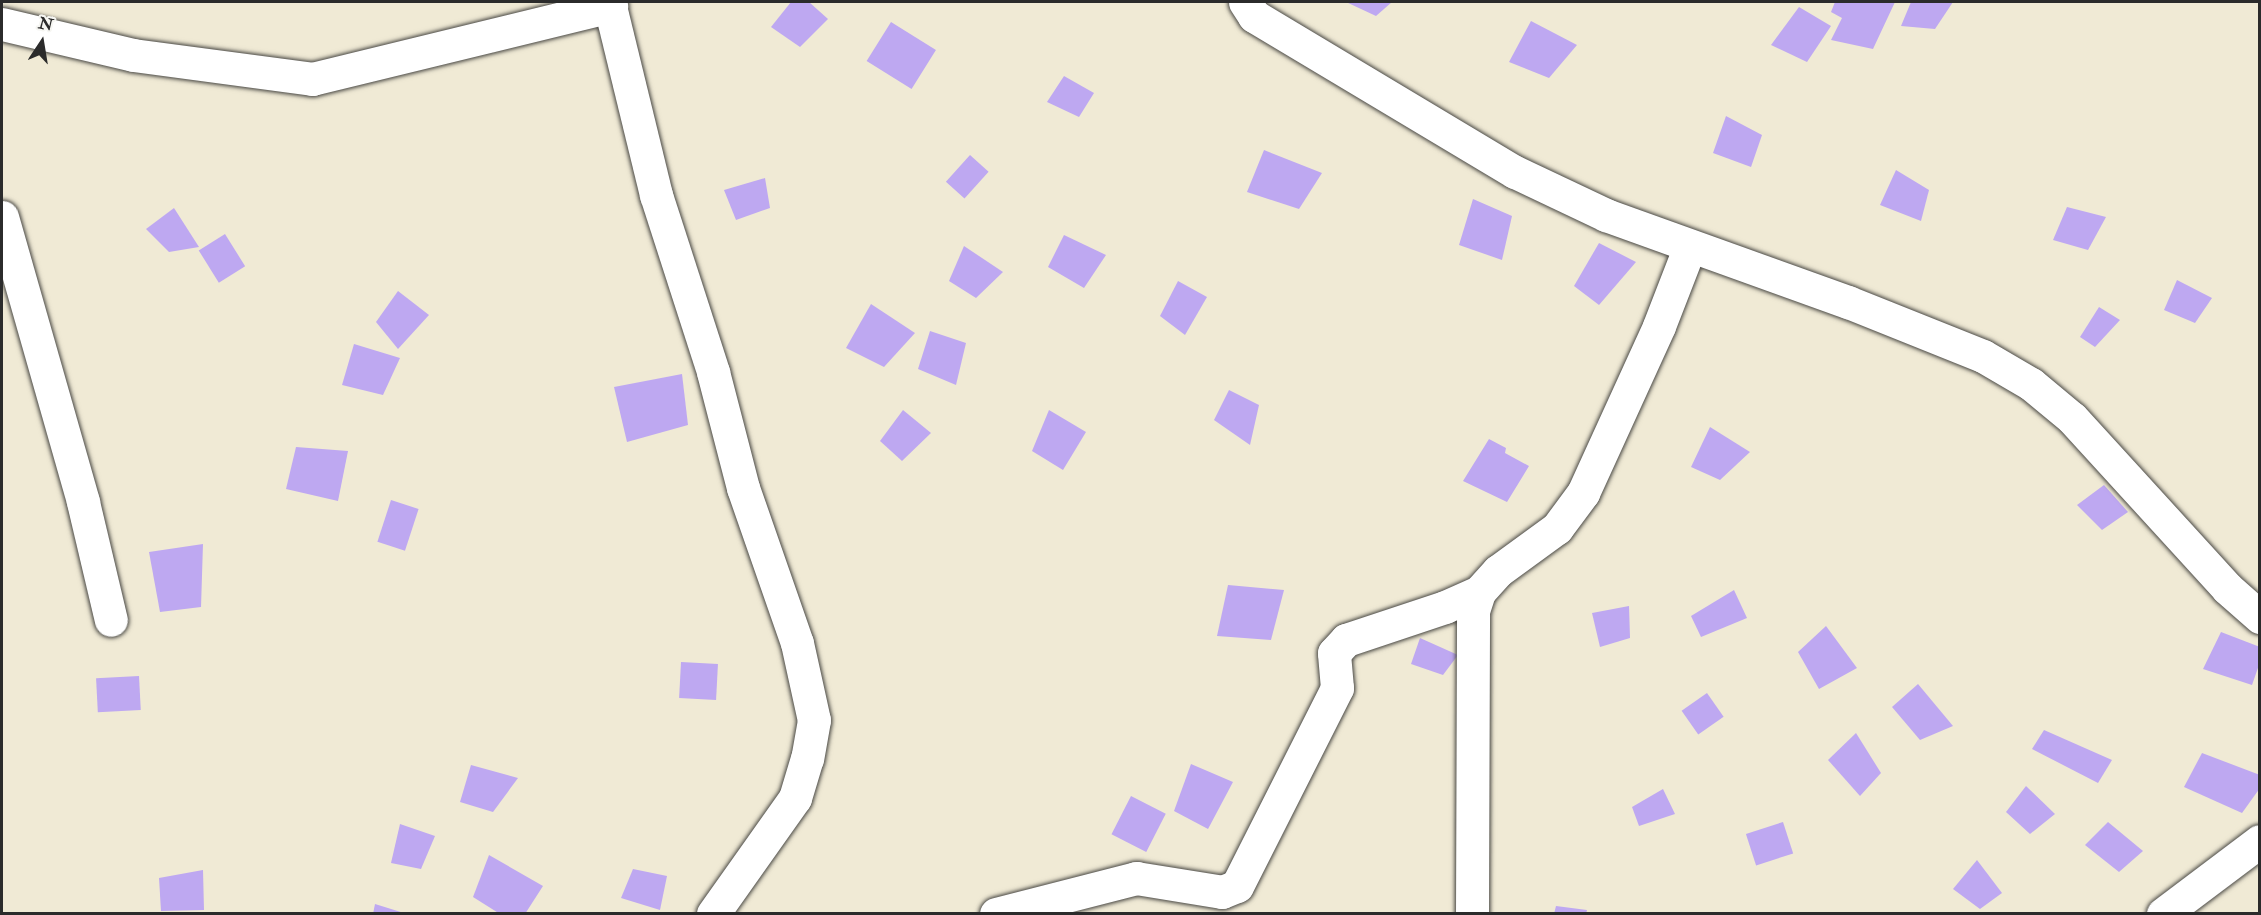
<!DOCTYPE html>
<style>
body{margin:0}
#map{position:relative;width:2261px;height:915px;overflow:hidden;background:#f0ead5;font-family:"IM FELL Double Pica",serif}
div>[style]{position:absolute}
.building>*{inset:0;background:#bea8f1;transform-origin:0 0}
.roads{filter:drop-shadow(0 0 2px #494844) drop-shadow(0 0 2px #494844)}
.minor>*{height:33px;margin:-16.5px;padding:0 16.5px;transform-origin:16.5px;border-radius:16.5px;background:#fff}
span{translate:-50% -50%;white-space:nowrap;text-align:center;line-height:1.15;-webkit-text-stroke:4.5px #f6f6f2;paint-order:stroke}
.frame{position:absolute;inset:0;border:3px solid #2b2b2b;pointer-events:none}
.north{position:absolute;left:12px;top:12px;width:60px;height:60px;-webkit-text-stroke:4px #f6f6f2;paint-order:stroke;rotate:12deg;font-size:16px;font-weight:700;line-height:24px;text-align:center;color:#2b2b2b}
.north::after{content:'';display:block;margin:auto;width:21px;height:27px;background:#2b2b2b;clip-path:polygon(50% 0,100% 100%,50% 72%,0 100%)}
</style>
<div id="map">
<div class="building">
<div style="clip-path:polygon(791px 2px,809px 2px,828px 19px,800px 47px,771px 27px)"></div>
<div style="clip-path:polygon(1346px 2px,1392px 2px,1376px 16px)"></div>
<div style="clip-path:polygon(1835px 2px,1895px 2px,1873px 49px,1831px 40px,1842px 18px,1831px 12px)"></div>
<div style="clip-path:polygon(1911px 2px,1953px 2px,1935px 29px,1901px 26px)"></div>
<div style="clip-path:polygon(1799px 7px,1831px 26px,1807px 62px,1771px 45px)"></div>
<div style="clip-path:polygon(1531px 21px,1577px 45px,1549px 78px,1509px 62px)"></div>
<div style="left:891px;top:22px;width:53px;height:46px;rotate:32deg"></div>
<div style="clip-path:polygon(1064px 76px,1094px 93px,1079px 117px,1047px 102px)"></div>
<div style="clip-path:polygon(1726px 116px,1762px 135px,1751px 167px,1713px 153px)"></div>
<div style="clip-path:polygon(1264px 150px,1322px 173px,1299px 209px,1247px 192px)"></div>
<div style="left:970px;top:155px;width:25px;height:36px;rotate:42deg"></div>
<div style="clip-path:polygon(1896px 170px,1929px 190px,1921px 221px,1880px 205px)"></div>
<div style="clip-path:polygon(765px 178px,770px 208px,736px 220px,724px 190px)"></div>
<div style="clip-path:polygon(1473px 199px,1512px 216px,1502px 260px,1459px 245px)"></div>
<div style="clip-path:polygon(2067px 207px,2106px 217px,2088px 250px,2053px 240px)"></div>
<div style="clip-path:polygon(174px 208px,199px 247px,169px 252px,146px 229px)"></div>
<div style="left:225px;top:234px;width:38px;height:31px;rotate:58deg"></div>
<div style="clip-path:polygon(1064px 235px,1106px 255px,1084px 288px,1048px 267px)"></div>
<div style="clip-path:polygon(1599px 243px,1636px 262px,1599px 305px,1574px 286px)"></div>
<div style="clip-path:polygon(964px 246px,1003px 272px,976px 298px,949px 281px)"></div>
<div style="clip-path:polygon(2177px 280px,2212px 298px,2195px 323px,2164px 310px)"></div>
<div style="clip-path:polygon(1178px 281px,1207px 297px,1185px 335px,1160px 316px)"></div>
<div style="clip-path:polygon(398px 291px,429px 315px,398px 349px,376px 322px)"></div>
<div style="clip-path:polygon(871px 304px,915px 333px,884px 367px,846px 348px)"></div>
<div style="clip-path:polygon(2099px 307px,2120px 320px,2095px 347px,2080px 337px)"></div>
<div style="clip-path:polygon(930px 331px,966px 343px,956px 385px,918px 369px)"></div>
<div style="clip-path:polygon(354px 344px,400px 358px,383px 395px,342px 385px)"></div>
<div style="clip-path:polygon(682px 374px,688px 425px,627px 442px,614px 387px)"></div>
<div style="clip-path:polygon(1229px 390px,1259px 405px,1250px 445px,1214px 420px)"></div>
<div style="clip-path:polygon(903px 410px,931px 433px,902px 461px,880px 441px)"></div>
<div style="clip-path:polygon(1049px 410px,1086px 432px,1063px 470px,1032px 451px)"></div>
<div style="clip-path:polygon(1710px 427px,1750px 452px,1720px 480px,1691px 467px)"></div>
<div style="clip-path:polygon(1489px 439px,1506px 448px,1505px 453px,1529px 466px,1507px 502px,1463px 481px)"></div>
<div style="clip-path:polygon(296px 447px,348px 451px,338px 501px,286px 489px)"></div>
<div style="clip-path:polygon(2104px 485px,2128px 512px,2102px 530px,2077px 505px)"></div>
<div style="left:391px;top:500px;width:29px;height:44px;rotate:18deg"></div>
<div style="clip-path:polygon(203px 544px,201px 607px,160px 612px,149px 552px)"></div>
<div style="clip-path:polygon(1228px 585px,1284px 590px,1271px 640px,1217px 636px)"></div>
<div style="clip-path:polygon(1734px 590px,1747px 618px,1701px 637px,1691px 616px)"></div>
<div style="clip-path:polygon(1629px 606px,1630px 638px,1600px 647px,1592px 613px)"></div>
<div style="clip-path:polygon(1826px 626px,1857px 668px,1819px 689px,1798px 652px)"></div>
<div style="clip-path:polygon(2221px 632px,2260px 647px,2260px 662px,2252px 685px,2203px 669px)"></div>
<div style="clip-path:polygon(1420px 638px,1458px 655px,1443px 675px,1411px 664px)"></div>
<div style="left:681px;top:662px;width:37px;height:36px;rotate:3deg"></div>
<div style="left:139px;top:676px;width:34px;height:43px;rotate:87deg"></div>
<div style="clip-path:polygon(1918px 684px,1953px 726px,1920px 740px,1892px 707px)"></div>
<div style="left:1707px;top:693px;width:29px;height:31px;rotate:55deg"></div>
<div style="clip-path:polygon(2044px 730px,2112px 760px,2098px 783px,2032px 749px)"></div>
<div style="clip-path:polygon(1856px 733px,1881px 773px,1860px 796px,1828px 760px)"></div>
<div style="clip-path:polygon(2202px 753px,2260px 775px,2260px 788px,2242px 813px,2184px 787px)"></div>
<div style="clip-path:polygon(1191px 764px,1233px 782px,1208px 829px,1174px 811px)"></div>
<div style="clip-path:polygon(471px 765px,518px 778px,493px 812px,460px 802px)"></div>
<div style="clip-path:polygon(2026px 786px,2055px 814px,2030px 834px,2006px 812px)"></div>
<div style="clip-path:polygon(1663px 789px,1675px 814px,1639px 826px,1632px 807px)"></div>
<div style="left:1131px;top:796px;width:39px;height:43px;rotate:27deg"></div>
<div style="left:1783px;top:822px;width:33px;height:39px;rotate:72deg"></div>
<div style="clip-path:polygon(2108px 822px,2143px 851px,2119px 872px,2085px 845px)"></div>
<div style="clip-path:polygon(400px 824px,435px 836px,421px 869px,391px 863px)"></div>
<div style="clip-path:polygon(489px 855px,543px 886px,525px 914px,500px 914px,473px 897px)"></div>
<div style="clip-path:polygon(1977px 860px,2002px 893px,1980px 909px,1953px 889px)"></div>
<div style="clip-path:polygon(633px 869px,667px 876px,660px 910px,621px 898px)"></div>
<div style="clip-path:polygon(203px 870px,204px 910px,161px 911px,159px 878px)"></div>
<div style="clip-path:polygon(375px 904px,404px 913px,404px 914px,373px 914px)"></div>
<div style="clip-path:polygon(1556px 906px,1587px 910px,1586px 914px,1554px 914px)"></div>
</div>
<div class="roads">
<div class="minor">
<div style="left:609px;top:2px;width:199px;rotate:76.3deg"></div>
<div style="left:656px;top:195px;width:186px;rotate:72.1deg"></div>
<div style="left:713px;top:372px;width:120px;rotate:75.5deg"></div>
<div style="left:743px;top:488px;width:164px;rotate:70.8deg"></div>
<div style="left:797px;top:643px;width:79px;rotate:77.6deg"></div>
<div style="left:814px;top:720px;width:39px;rotate:100deg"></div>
<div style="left:807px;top:758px;width:42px;rotate:106.7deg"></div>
<div style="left:795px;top:798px;width:142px;rotate:125.3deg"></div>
<div style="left:1245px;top:2px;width:17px;rotate:57deg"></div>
<div style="left:1254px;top:16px;width:304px;rotate:30.9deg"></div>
<div style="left:1515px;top:172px;width:101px;rotate:25.3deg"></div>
<div style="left:1606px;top:215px;width:257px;rotate:19.8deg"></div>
<div style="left:1848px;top:302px;width:145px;rotate:21.8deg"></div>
<div style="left:1983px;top:356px;width:56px;rotate:30.3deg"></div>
<div style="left:2031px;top:384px;width:53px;rotate:39.7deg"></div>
<div style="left:2072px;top:418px;width:230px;rotate:47.6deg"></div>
<div style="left:2227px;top:588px;width:44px;rotate:41.3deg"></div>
<div style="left:2px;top:24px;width:135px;rotate:13.3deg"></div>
<div style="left:133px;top:55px;width:181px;rotate:7.6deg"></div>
<div style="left:312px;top:79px;width:308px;rotate:-13.7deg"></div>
<div style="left:2px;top:217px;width:296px;rotate:74.1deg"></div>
<div style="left:83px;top:502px;width:121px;rotate:76.7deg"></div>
<div style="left:996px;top:914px;width:145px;rotate:-14.4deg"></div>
<div style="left:1136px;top:878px;width:87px;rotate:9.2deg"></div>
<div style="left:1222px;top:892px;width:16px;rotate:-22deg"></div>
<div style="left:1237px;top:886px;width:222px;rotate:-63.2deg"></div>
<div style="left:1337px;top:688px;width:35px;rotate:-95deg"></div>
<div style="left:1334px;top:653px;width:18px;rotate:-47deg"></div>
<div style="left:1346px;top:640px;width:104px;rotate:-18.4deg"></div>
<div style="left:1445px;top:607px;width:37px;rotate:-24deg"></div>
<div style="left:1472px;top:914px;width:303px;rotate:-89.8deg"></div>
<div style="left:1473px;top:611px;width:20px;rotate:-72deg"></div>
<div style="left:1479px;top:592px;width:28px;rotate:-48deg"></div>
<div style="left:1498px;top:571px;width:73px;rotate:-36.1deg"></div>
<div style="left:1557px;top:528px;width:44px;rotate:-53.4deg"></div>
<div style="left:1583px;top:493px;width:183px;rotate:-65.5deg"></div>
<div style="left:1659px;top:326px;width:86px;rotate:-68.8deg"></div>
<div style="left:2163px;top:914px;width:121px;rotate:-37deg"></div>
</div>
</div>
<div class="frame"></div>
<div class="north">N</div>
</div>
